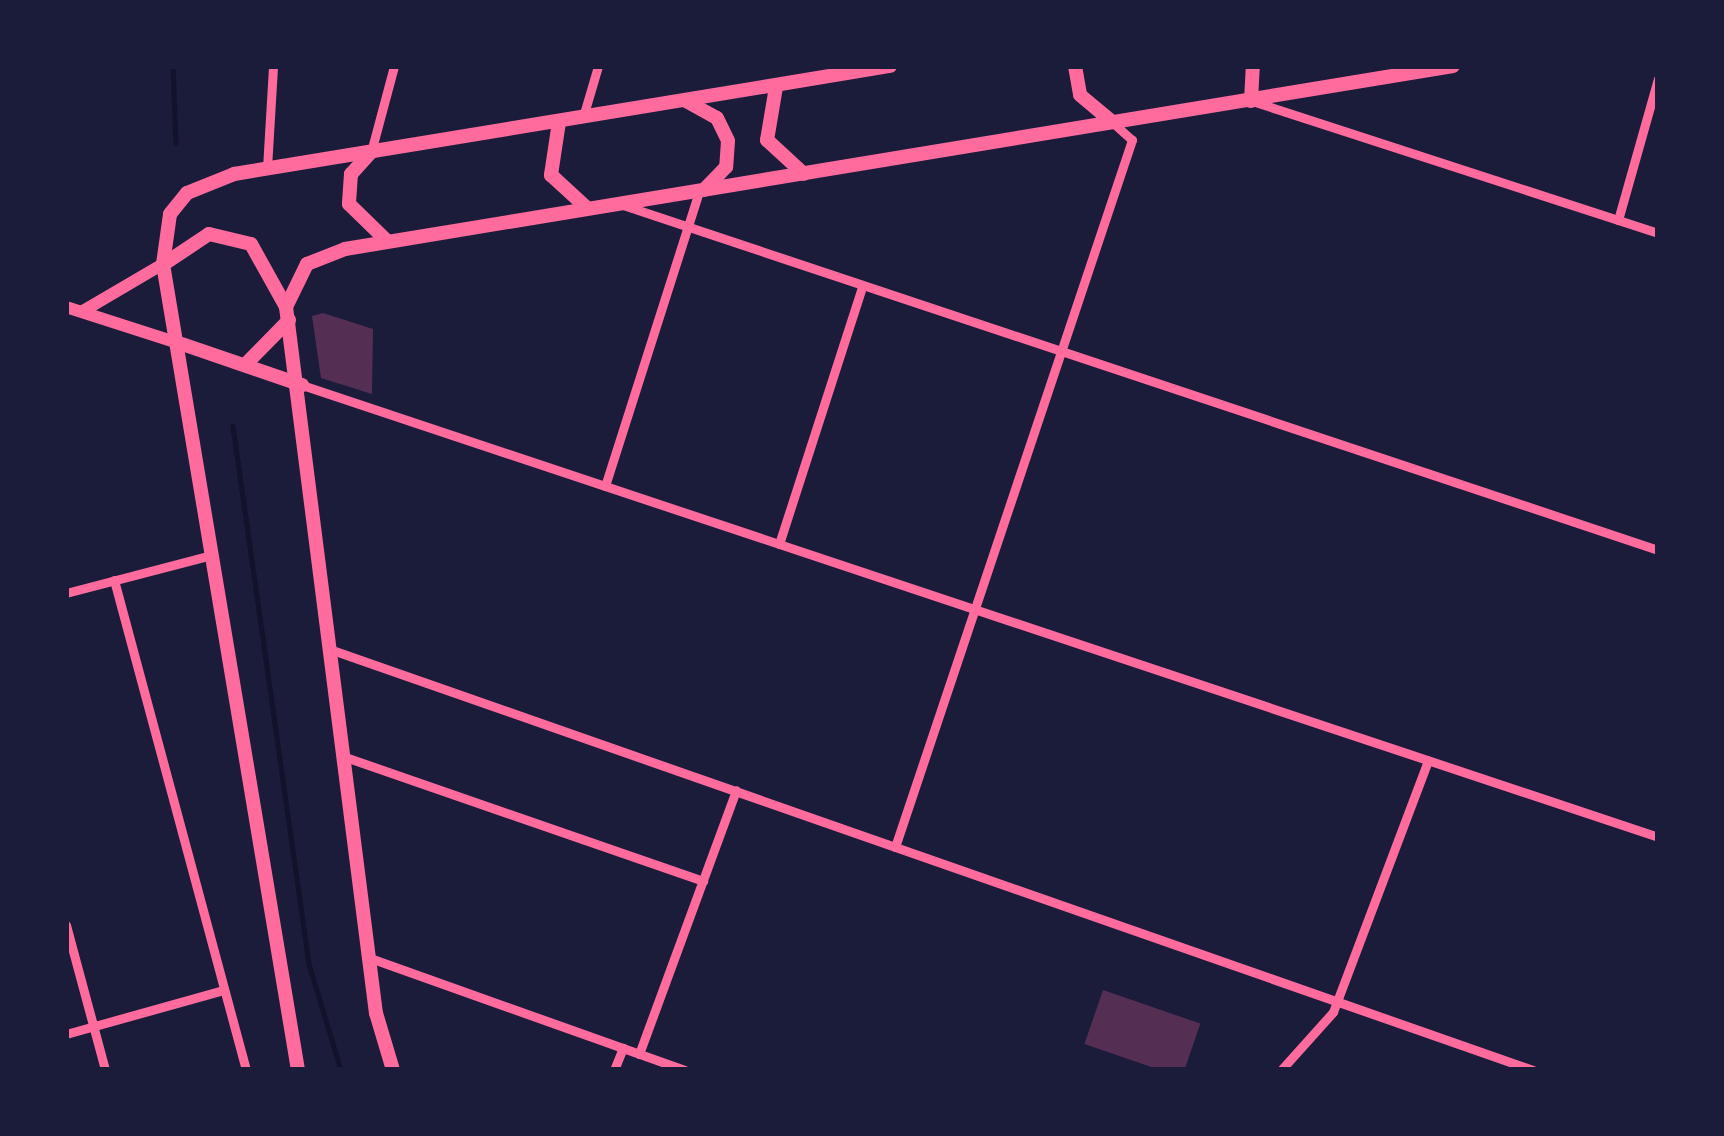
<!DOCTYPE html>
<style>
body{margin:0}
#map{position:relative;width:1724px;height:1136px;overflow:hidden;background:#1b1b3a;font-family:"DM Sans",sans-serif}
div>[style]{position:absolute}
.stream>*{height:4.5px;margin:-2.25px;padding:0 2.25px;transform-origin:2.25px;border-radius:2.25px;background:#12122b}
.building>*{inset:0;background:#542f53;transform-origin:0 0}
.minor>*{height:9px;margin:-4.5px;padding:0 4.5px;transform-origin:4.5px;border-radius:4.5px;background:#ff6b9d}
.tertiary>*{height:12px;margin:-6px;padding:0 6px;transform-origin:6px;border-radius:6px;background:#ff6b9d}
.secondary>*{height:14px;margin:-7px;padding:0 7px;transform-origin:7px;border-radius:7px;background:#ff6b9d}
span{translate:-50% -50%;white-space:nowrap;text-align:center;line-height:1.15;-webkit-text-stroke:10px #1b1b3a;paint-order:stroke}
.frame{position:absolute;inset:0;border:69px solid #1b1b3a;pointer-events:none}
</style>
<div id="map">
<div class="stream">
<div style="left:173px;top:66px;width:77px;rotate:87.8deg"></div>
<div style="left:233px;top:426px;width:543px;rotate:81.96deg"></div>
<div style="left:309px;top:964px;width:111px;rotate:73.2deg"></div>
</div>
<div class="building">
<div style="clip-path:polygon(323px 313px,373px 329px,372px 394px,321px 378px,312px 316px)"></div>
<div style="left:1103px;top:990px;width:103px;height:57px;rotate:19deg"></div>
</div>
<div class="minor">
<div style="left:1252px;top:101px;width:427px;rotate:18deg"></div>
<div style="left:583px;top:117px;width:53px;rotate:-73.6deg"></div>
<div style="left:371px;top:152px;width:89px;rotate:-75deg"></div>
<div style="left:267px;top:168px;width:102px;rotate:-86.6deg"></div>
<div style="left:623px;top:205px;width:1091px;rotate:18.43deg"></div>
<div style="left:1618px;top:220px;width:147px;rotate:-74.2deg"></div>
<div style="left:302px;top:385px;width:1429px;rotate:18.43deg"></div>
<div style="left:605px;top:486px;width:309px;rotate:-72.3deg"></div>
<div style="left:779px;top:544px;width:270px;rotate:-72.1deg"></div>
<div style="left:114px;top:580px;width:507px;rotate:74.92deg"></div>
<div style="left:66px;top:593px;width:151px;rotate:-14.6deg"></div>
<div style="left:335px;top:651px;width:1269px;rotate:19.28deg"></div>
<div style="left:348px;top:758px;width:376px;rotate:19.1deg"></div>
<div style="left:895px;top:847px;width:746px;rotate:-71.47deg"></div>
<div style="left:1132px;top:140px;width:28px;rotate:-138deg"></div>
<div style="left:66px;top:925px;width:150px;rotate:74.9deg"></div>
<div style="left:370px;top:958px;width:334px;rotate:19.6deg"></div>
<div style="left:66px;top:1034px;width:164px;rotate:-15.6deg"></div>
<div style="left:639px;top:1054px;width:281px;rotate:-69.8deg"></div>
<div style="left:614px;top:1070px;width:24px;rotate:-68deg"></div>
<div style="left:1281px;top:1070px;width:78px;rotate:-48.1deg"></div>
<div style="left:1333px;top:1012px;width:269px;rotate:-69.3deg"></div>
</div>
<div class="tertiary">
<div style="left:66px;top:307px;width:121px;rotate:17.8deg"></div>
<div style="left:83px;top:311px;width:93px;rotate:-30.4deg"></div>
</div>
<div class="secondary">
<div style="left:1075px;top:66px;width:29px;rotate:80deg"></div>
<div style="left:1080px;top:95px;width:40px;rotate:40deg"></div>
<div style="left:776px;top:87px;width:54px;rotate:99.6deg"></div>
<div style="left:767px;top:140px;width:50px;rotate:42.6deg"></div>
<div style="left:686px;top:101px;width:35px;rotate:29deg"></div>
<div style="left:717px;top:118px;width:25px;rotate:64deg"></div>
<div style="left:728px;top:141px;width:26px;rotate:94deg"></div>
<div style="left:726px;top:167px;width:32px;rotate:134deg"></div>
<div style="left:1251px;top:101px;width:35px;rotate:-87deg"></div>
<div style="left:559px;top:122px;width:54px;rotate:98.6deg"></div>
<div style="left:551px;top:175px;width:49px;rotate:42.5deg"></div>
<div style="left:371px;top:152px;width:30px;rotate:132deg"></div>
<div style="left:351px;top:174px;width:30px;rotate:94deg"></div>
<div style="left:349px;top:204px;width:52px;rotate:44.2deg"></div>
<div style="left:164px;top:264px;width:54px;rotate:-33.7deg"></div>
<div style="left:209px;top:234px;width:43px;rotate:13.4deg"></div>
<div style="left:251px;top:244px;width:72px;rotate:60.9deg"></div>
<div style="left:286px;top:307px;width:712px;rotate:82.74deg"></div>
<div style="left:376px;top:1013px;width:59px;rotate:73.4deg"></div>
<div style="left:286px;top:307px;width:48px;rotate:-64deg"></div>
<div style="left:307px;top:264px;width:41px;rotate:-21.5deg"></div>
<div style="left:345px;top:249px;width:1123px;rotate:-9.38deg"></div>
<div style="left:182px;top:344px;width:127px;rotate:18.9deg"></div>
<div style="left:245px;top:365px;width:63px;rotate:-45.6deg"></div>
<div style="left:298px;top:1070px;width:817px;rotate:-99.51deg"></div>
<div style="left:163px;top:264px;width:50px;rotate:-82deg"></div>
<div style="left:170px;top:214px;width:27px;rotate:-51deg"></div>
<div style="left:187px;top:193px;width:51px;rotate:-22deg"></div>
<div style="left:234px;top:174px;width:665px;rotate:-9.35deg"></div>
</div>
<div class="frame"></div>
</div>
